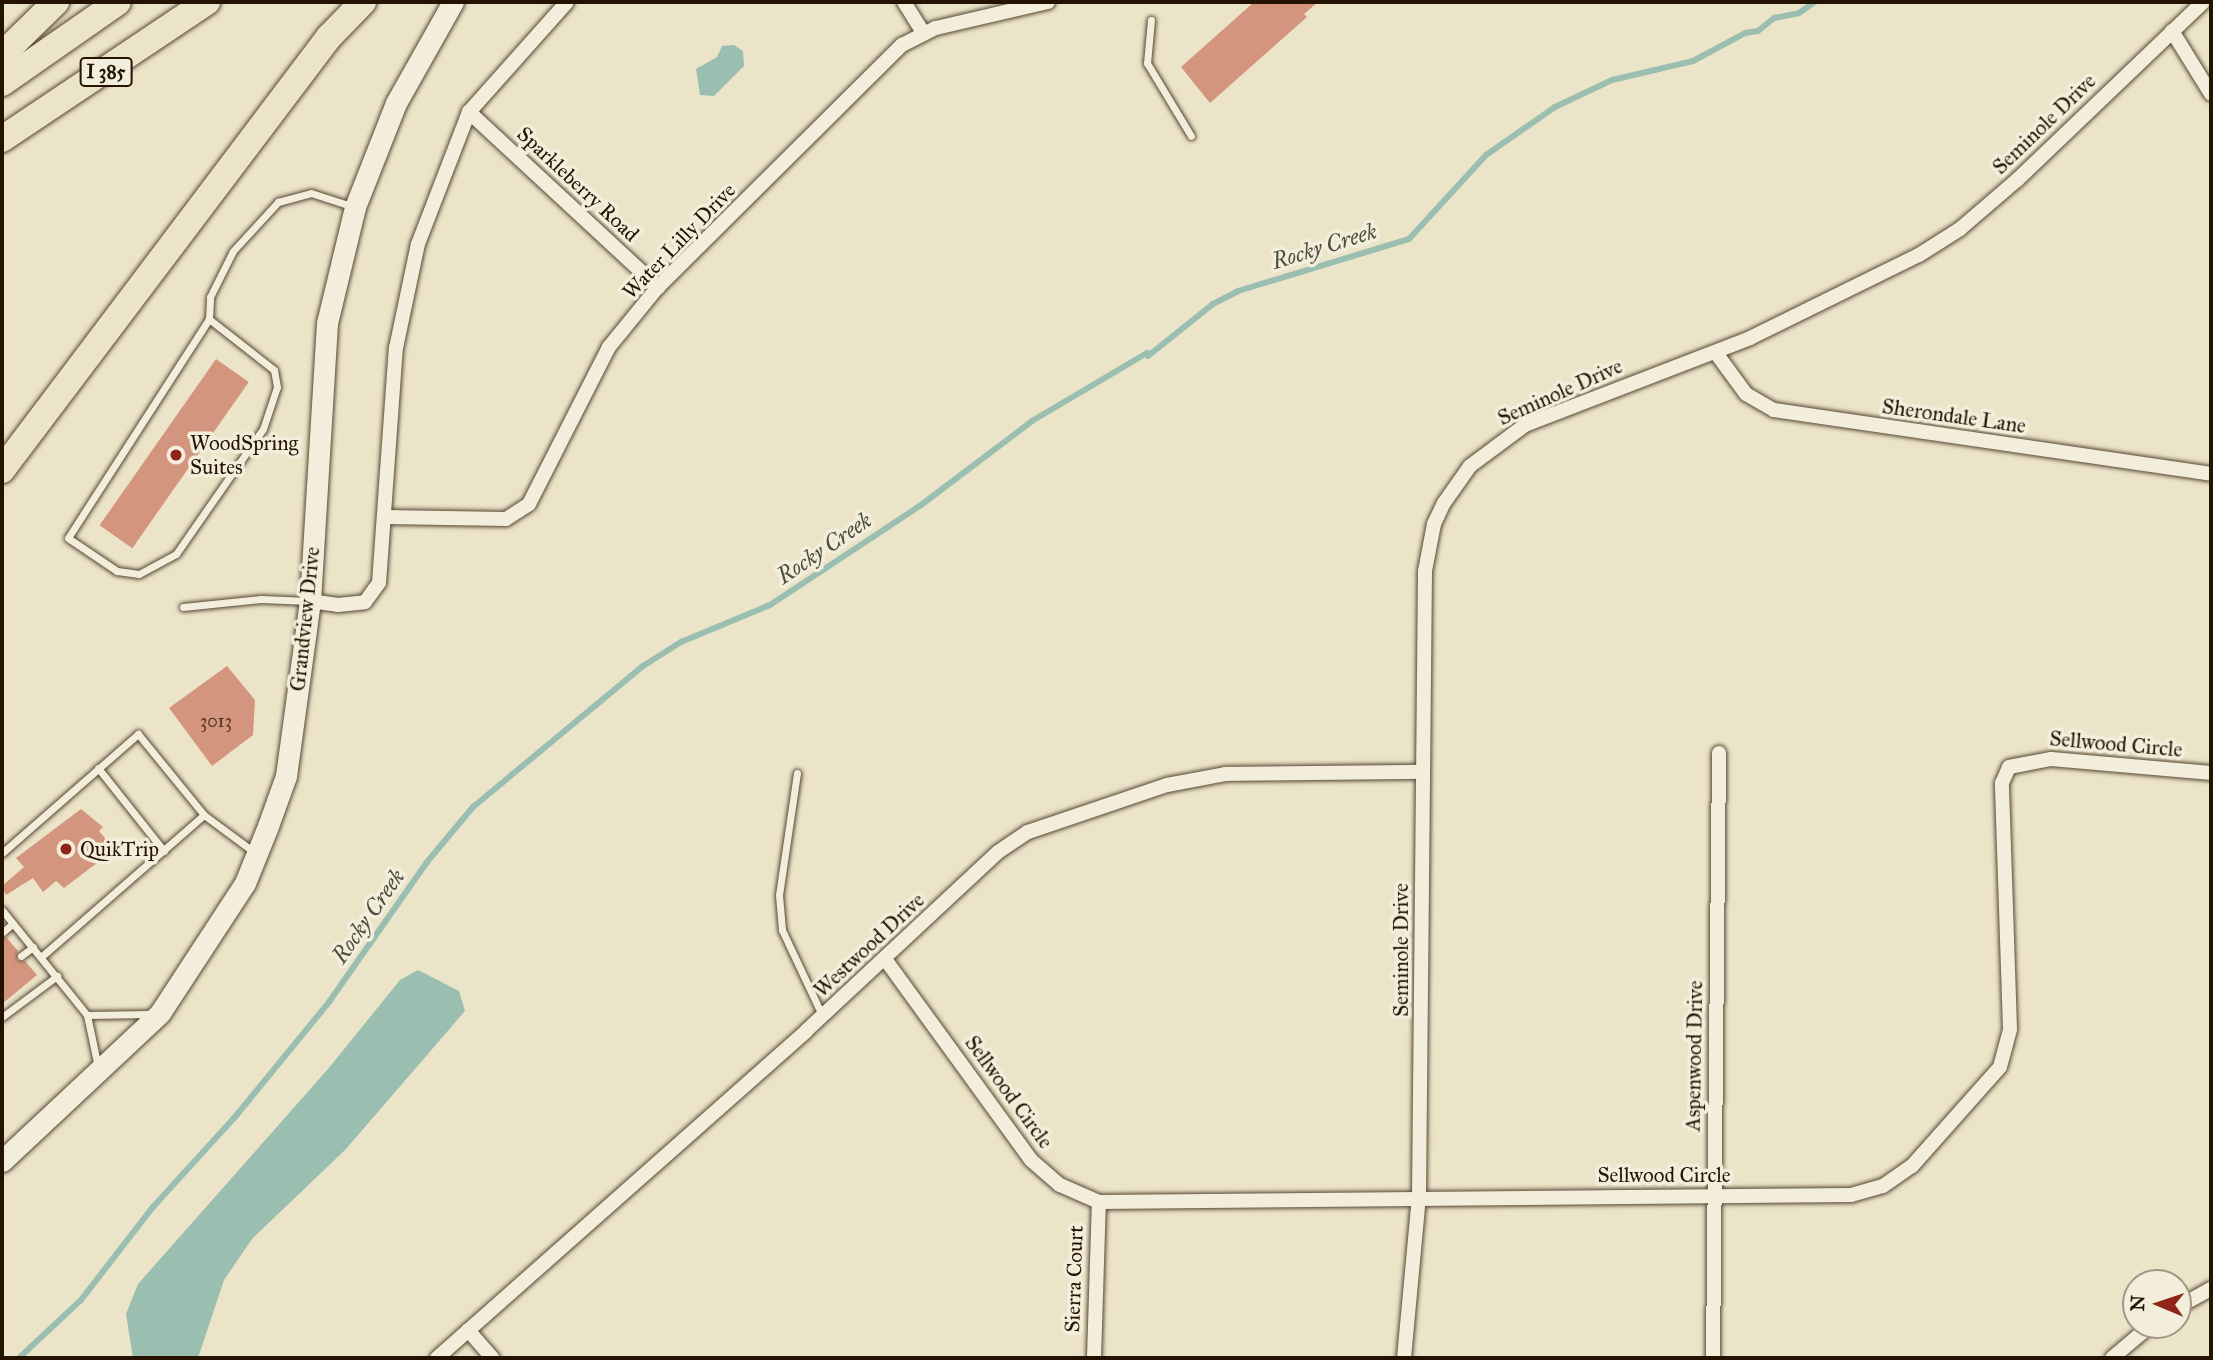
<!DOCTYPE html>
<style>
body{margin:0}
#map{position:relative;width:2213px;height:1360px;overflow:hidden;background:#ece4c9;font-family:"IM FELL Great Primer",serif}
div>[style]{position:absolute}
.water>*{inset:0;background:#9abfb0}
.stream>*{height:6px;margin:-3px;padding:0 3px;transform-origin:3px;border-radius:3px;background:#9abfb0}
.building>*{inset:0;background:#d4957e;transform-origin:0 0}
.roads{filter:drop-shadow(0 0 2px #564732) drop-shadow(0 0 2px #564732)}
.lane>*{height:7px;margin:-3.5px;padding:0 3.5px;transform-origin:3.5px;border-radius:3.5px;background:#f3eddc}
.street>*{height:14px;margin:-7px;padding:0 7px;transform-origin:7px;border-radius:7px;background:#f3eddc}
.secondary>*{height:21px;margin:-10.5px;padding:0 10.5px;transform-origin:10.5px;border-radius:10.5px;background:#f3eddc}
.highway>*{height:26px;margin:-13px;padding:0 13px;transform-origin:13px;border-radius:13px;background:#ece4c9}
.dots>*{width:19px;height:19px;translate:-50% -50%;box-sizing:border-box;border:4px solid #f3eddc;border-radius:50%}
span{translate:-50% -50%;white-space:nowrap;text-align:center;line-height:1.15;-webkit-text-stroke:7px #f3eddc;paint-order:stroke}
.number-label{font-size:18px;color:#503420}
.number-label span{-webkit-text-stroke-width:0}
.shield-label span{padding:2px 5px;background:#f3eddc;border:2px solid;border-radius:5px;-webkit-text-stroke-width:0}
.shield-label{font-size:19px;color:#241300;font-weight:700}
.street-label{font-size:21px;color:#241300}
.poi-label{font-size:21px;color:#241300}
.left{translate:0 -50%;text-align:left}
.water-label{font-size:23px;color:#4d4f3e;font-style:italic}
.frame{position:absolute;inset:0;border:4px solid #241300;pointer-events:none}
.north{position:absolute;left:2122px;top:1269px;width:70px;height:70px;box-sizing:border-box;background:#f3eddc;border:2px solid #a09684;border-radius:50%;rotate:272deg;font-size:19px;font-weight:700;line-height:28px;text-align:center;color:#241300}
.north::after{content:'';display:block;margin:auto;width:24px;height:32px;background:#8f2418;clip-path:polygon(50% 0,100% 100%,50% 72%,0 100%)}
</style>
<div id="map">
<div class="water">
<div style="clip-path:polygon(734px 45px,743px 51px,744px 66px,714px 96px,700px 95px,696px 69px,717px 57px,722px 46px)"></div>
<div style="clip-path:polygon(418px 970px,459px 991px,465px 1011px,346px 1149px,252px 1239px,224px 1280px,198px 1358px,133px 1358px,126px 1314px,138px 1284px,328px 1069px,400px 980px)"></div>
</div>
<div class="stream">
<div style="left:19px;top:1358px;width:85px;rotate:-43.1deg"></div>
<div style="left:81px;top:1300px;width:118px;rotate:-52.3deg"></div>
<div style="left:153px;top:1207px;width:122px;rotate:-47.7deg"></div>
<div style="left:235px;top:1117px;width:149px;rotate:-50.7deg"></div>
<div style="left:329px;top:1002px;width:171px;rotate:-55deg"></div>
<div style="left:427px;top:862px;width:72px;rotate:-50.1deg"></div>
<div style="left:473px;top:807px;width:221px;rotate:-39.7deg"></div>
<div style="left:643px;top:666px;width:45px;rotate:-32.3deg"></div>
<div style="left:681px;top:642px;width:96px;rotate:-22.6deg"></div>
<div style="left:770px;top:605px;width:181px;rotate:-33.5deg"></div>
<div style="left:921px;top:505px;width:139px;rotate:-37.1deg"></div>
<div style="left:1032px;top:421px;width:134px;rotate:-30.6deg"></div>
<div style="left:1147px;top:353px;width:3px;rotate:72deg"></div>
<div style="left:1148px;top:356px;width:83px;rotate:-38.7deg"></div>
<div style="left:1213px;top:304px;width:28px;rotate:-27deg"></div>
<div style="left:1238px;top:291px;width:179px;rotate:-16.9deg"></div>
<div style="left:1409px;top:239px;width:114px;rotate:-47.5deg"></div>
<div style="left:1486px;top:155px;width:84px;rotate:-34.8deg"></div>
<div style="left:1555px;top:107px;width:63px;rotate:-25.3deg"></div>
<div style="left:1612px;top:80px;width:83px;rotate:-13.2deg"></div>
<div style="left:1693px;top:61px;width:59px;rotate:-28.3deg"></div>
<div style="left:1745px;top:33px;width:13px;rotate:-9deg"></div>
<div style="left:1758px;top:31px;width:21px;rotate:-39deg"></div>
<div style="left:1774px;top:18px;width:25px;rotate:-11deg"></div>
<div style="left:1799px;top:13px;width:19px;rotate:-35deg"></div>
</div>
<div class="building">
<div style="clip-path:polygon(1254px 2px,1318px 2px,1304px 14px,1307px 17px,1210px 103px,1181px 67px)"></div>
<div style="left:216px;top:359px;width:40px;height:203px;rotate:35deg"></div>
<div style="clip-path:polygon(227px 666px,255px 700px,253px 735px,212px 766px,169px 708px)"></div>
<div style="clip-path:polygon(81px 809px,103px 827px,99px 831px,110px 844px,96px 854px,101px 860px,64px 888px,56px 881px,43px 892px,33px 878px,6px 895px,2px 886px,24px 867px,16px 858px)"></div>
<div style="clip-path:polygon(6px 937px,18px 951px,17px 960px,25px 961px,37px 975px,2px 1004px,2px 938px)"></div>
</div>
<div class="roads">
<div class="lane">
<div style="left:1151px;top:20px;width:43px;rotate:95.3deg"></div>
<div style="left:1147px;top:63px;width:85px;rotate:58.9deg"></div>
<div style="left:209px;top:319px;width:260px;rotate:122.8deg"></div>
<div style="left:68px;top:538px;width:59px;rotate:34deg"></div>
<div style="left:117px;top:571px;width:22px;rotate:8deg"></div>
<div style="left:139px;top:574px;width:42px;rotate:-28.4deg"></div>
<div style="left:176px;top:554px;width:152px;rotate:-55.2deg"></div>
<div style="left:263px;top:429px;width:44px;rotate:-71.6deg"></div>
<div style="left:277px;top:387px;width:17px;rotate:-100deg"></div>
<div style="left:274px;top:370px;width:83px;rotate:-141.9deg"></div>
<div style="left:209px;top:319px;width:22px;rotate:-87deg"></div>
<div style="left:210px;top:297px;width:51px;rotate:-63.4deg"></div>
<div style="left:233px;top:251px;width:67px;rotate:-47.4deg"></div>
<div style="left:278px;top:202px;width:34px;rotate:-15deg"></div>
<div style="left:311px;top:193px;width:45px;rotate:18deg"></div>
<div style="left:183px;top:607px;width:78px;rotate:-5.9deg"></div>
<div style="left:261px;top:599px;width:48px;rotate:2.4deg"></div>
<div style="left:98px;top:768px;width:106px;rotate:51.5deg"></div>
<div style="left:797px;top:773px;width:123px;rotate:98.4deg"></div>
<div style="left:779px;top:895px;width:35px;rotate:85deg"></div>
<div style="left:782px;top:930px;width:94px;rotate:64.8deg"></div>
<div style="left:2px;top:853px;width:181px;rotate:-41.2deg"></div>
<div style="left:138px;top:734px;width:104px;rotate:50.8deg"></div>
<div style="left:204px;top:815px;width:62px;rotate:36.5deg"></div>
<div style="left:2px;top:910px;width:135px;rotate:51deg"></div>
<div style="left:87px;top:1015px;width:53px;rotate:78.1deg"></div>
<div style="left:3px;top:932px;width:13px;rotate:-42deg"></div>
<div style="left:21px;top:956px;width:15px;rotate:-37deg"></div>
<div style="left:41px;top:957px;width:216px;rotate:-41.1deg"></div>
<div style="left:87px;top:1015px;width:62px;rotate:-0.9deg"></div>
<div style="left:2px;top:1017px;width:69px;rotate:-36.7deg"></div>
</div>
<div class="street">
<div style="left:904px;top:2px;width:36px;rotate:58deg"></div>
<div style="left:2172px;top:31px;width:74px;rotate:58.2deg"></div>
<div style="left:469px;top:112px;width:258px;rotate:42.8deg"></div>
<div style="left:1716px;top:353px;width:51px;rotate:53.8deg"></div>
<div style="left:1746px;top:394px;width:32px;rotate:30deg"></div>
<div style="left:1774px;top:410px;width:442px;rotate:8.3deg"></div>
<div style="left:385px;top:517px;width:121px;rotate:0.9deg"></div>
<div style="left:506px;top:519px;width:27px;rotate:-33deg"></div>
<div style="left:529px;top:504px;width:176px;rotate:-63deg"></div>
<div style="left:609px;top:347px;width:77px;rotate:-50.8deg"></div>
<div style="left:658px;top:287px;width:344px;rotate:-44.8deg"></div>
<div style="left:902px;top:45px;width:38px;rotate:-27deg"></div>
<div style="left:936px;top:28px;width:115px;rotate:-13.1deg"></div>
<div style="left:310px;top:601px;width:28px;rotate:8deg"></div>
<div style="left:338px;top:605px;width:27px;rotate:-6deg"></div>
<div style="left:365px;top:602px;width:24px;rotate:-54deg"></div>
<div style="left:379px;top:583px;width:236px;rotate:-85.9deg"></div>
<div style="left:396px;top:348px;width:106px;rotate:-78.1deg"></div>
<div style="left:418px;top:244px;width:142px;rotate:-68.9deg"></div>
<div style="left:469px;top:112px;width:147px;rotate:-48.3deg"></div>
<div style="left:885px;top:959px;width:248px;rotate:54deg"></div>
<div style="left:1031px;top:1160px;width:38px;rotate:41deg"></div>
<div style="left:1060px;top:1185px;width:43px;rotate:23.6deg"></div>
<div style="left:1099px;top:1202px;width:752px;rotate:-0.53deg"></div>
<div style="left:1851px;top:1195px;width:33px;rotate:-16deg"></div>
<div style="left:1883px;top:1186px;width:35px;rotate:-35deg"></div>
<div style="left:1912px;top:1166px;width:132px;rotate:-48.4deg"></div>
<div style="left:2000px;top:1067px;width:39px;rotate:-75deg"></div>
<div style="left:2010px;top:1029px;width:246px;rotate:-91.9deg"></div>
<div style="left:2002px;top:783px;width:17px;rotate:-66deg"></div>
<div style="left:2009px;top:767px;width:43px;rotate:-10.8deg"></div>
<div style="left:2051px;top:759px;width:161px;rotate:5deg"></div>
<div style="left:2178px;top:1307px;width:38px;rotate:-29deg"></div>
<div style="left:468px;top:1330px;width:37px;rotate:49deg"></div>
<div style="left:437px;top:1358px;width:493px;rotate:-41.5deg"></div>
<div style="left:806px;top:1031px;width:262px;rotate:-43deg"></div>
<div style="left:998px;top:852px;width:36px;rotate:-34deg"></div>
<div style="left:1028px;top:832px;width:147px;rotate:-18.7deg"></div>
<div style="left:1167px;top:785px;width:59px;rotate:-10.7deg"></div>
<div style="left:1225px;top:774px;width:198px;rotate:-0.6deg"></div>
<div style="left:1094px;top:1358px;width:156px;rotate:-88.2deg"></div>
<div style="left:1404px;top:1358px;width:163px;rotate:-84.7deg"></div>
<div style="left:1419px;top:1196px;width:625px;rotate:-89.45deg"></div>
<div style="left:1425px;top:571px;width:48px;rotate:-79.2deg"></div>
<div style="left:1434px;top:524px;width:23px;rotate:-65deg"></div>
<div style="left:1444px;top:503px;width:45px;rotate:-54.9deg"></div>
<div style="left:1470px;top:466px;width:69px;rotate:-36.7deg"></div>
<div style="left:1525px;top:425px;width:241px;rotate:-21.1deg"></div>
<div style="left:1750px;top:338px;width:188px;rotate:-26.2deg"></div>
<div style="left:1919px;top:255px;width:49px;rotate:-32.4deg"></div>
<div style="left:1960px;top:229px;width:75px;rotate:-40.7deg"></div>
<div style="left:2017px;top:180px;width:257px;rotate:-43.7deg"></div>
<div style="left:1713px;top:1358px;width:605px;rotate:-89.43deg"></div>
<div style="left:2112px;top:1358px;width:51px;rotate:-40.2deg"></div>
</div>
<div class="secondary">
<div style="left:2px;top:1161px;width:216px;rotate:-43.1deg"></div>
<div style="left:160px;top:1013px;width:155px;rotate:-56.8deg"></div>
<div style="left:245px;top:883px;width:61px;rotate:-68deg"></div>
<div style="left:268px;top:826px;width:53px;rotate:-70.2deg"></div>
<div style="left:286px;top:776px;width:177px;rotate:-82.2deg"></div>
<div style="left:310px;top:601px;width:279px;rotate:-86.5deg"></div>
<div style="left:327px;top:323px;width:119px;rotate:-76.4deg"></div>
<div style="left:355px;top:207px;width:112px;rotate:-68.5deg"></div>
<div style="left:396px;top:103px;width:116px;rotate:-60.6deg"></div>
</div>
<div class="highway">
<div style="left:2px;top:55px;width:76px;rotate:-44.5deg"></div>
<div style="left:2px;top:83px;width:141px;rotate:-34.9deg"></div>
<div style="left:2px;top:139px;width:247px;rotate:-33.8deg"></div>
<div style="left:2px;top:470px;width:543px;rotate:-52.94deg"></div>
<div style="left:329px;top:37px;width:49px;rotate:-45.8deg"></div>
</div>
</div>
<div class="dots">
<div style="left:176px;top:455px;background:#8f2418"></div>
<div style="left:66px;top:849px;background:#8f2418"></div>
</div>
<div class="number-label">
<span style="left:216px;top:721px">3013</span>
</div>
<div class="shield-label">
<span style="left:106px;top:72px">I 385</span>
</div>
<div class="street-label">
<span style="left:2044px;top:124px;rotate:-44deg">Seminole Drive</span>
<span style="left:578px;top:184px;rotate:43deg">Sparkleberry Road</span>
<span style="left:679px;top:241px;rotate:-46deg">Water Lilly Drive</span>
<span style="left:1560px;top:392px;rotate:-24deg">Seminole Drive</span>
<span style="left:1954px;top:416px;rotate:8deg">Sherondale Lane</span>
<span style="left:305px;top:619px;rotate:-84deg">Grandview Drive</span>
<span style="left:2116px;top:744px;rotate:5deg">Sellwood Circle</span>
<span style="left:869px;top:945px;rotate:-43deg">Westwood Drive</span>
<span style="left:1401px;top:950px;rotate:-90deg">Seminole Drive</span>
<span style="left:1694px;top:1056px;rotate:-89deg">Aspenwood Drive</span>
<span style="left:1009px;top:1092px;rotate:54deg">Sellwood Circle</span>
<span style="left:1664px;top:1175px">Sellwood Circle</span>
<span style="left:1074px;top:1279px;rotate:-88deg">Sierra Court</span>
</div>
<div class="poi-label">
<span class="left" style="left:190px;top:455px">WoodSpring<br>Suites</span>
<span class="left" style="left:80px;top:849px">QuikTrip</span>
</div>
<div class="water-label">
<span style="left:1324px;top:246px;rotate:-17deg">Rocky Creek</span>
<span style="left:824px;top:548px;rotate:-34deg">Rocky Creek</span>
<span style="left:368px;top:916px;rotate:-55deg">Rocky Creek</span>
</div>
<div class="frame"></div>
<div class="north">N</div>
</div>
